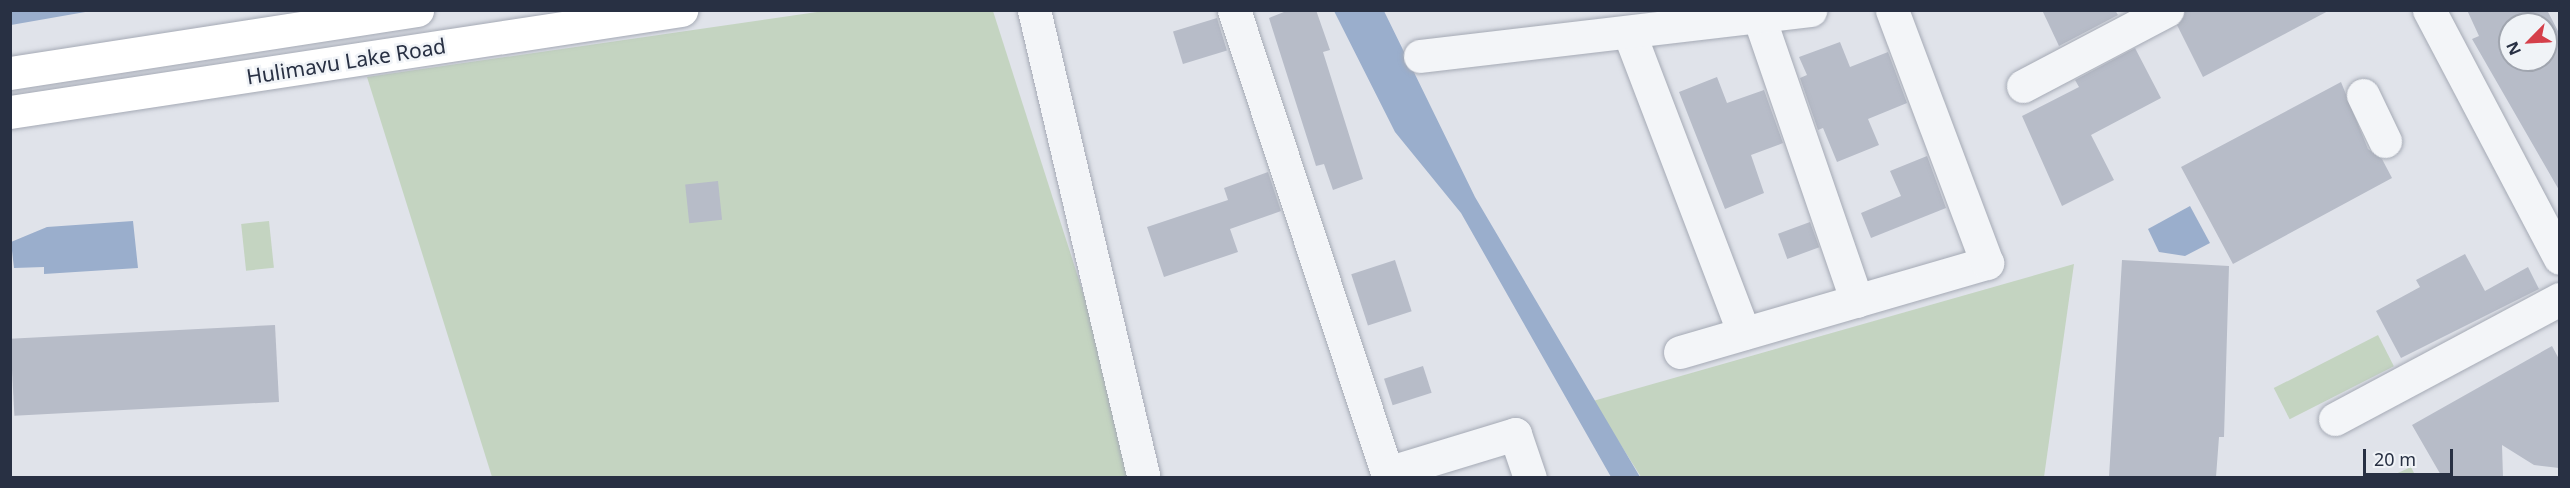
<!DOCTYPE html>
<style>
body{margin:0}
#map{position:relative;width:2570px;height:488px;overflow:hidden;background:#e0e3ea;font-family:"Noto Sans",sans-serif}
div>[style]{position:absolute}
.green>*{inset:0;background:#c4d4c1;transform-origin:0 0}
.water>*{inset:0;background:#9aaecc}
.building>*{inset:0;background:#b7bcc8;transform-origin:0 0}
.roads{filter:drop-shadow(0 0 2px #a5aab5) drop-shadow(0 0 2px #a5aab5)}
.minor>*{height:33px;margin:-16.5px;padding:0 16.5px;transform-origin:16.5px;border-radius:16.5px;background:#f3f5f8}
.major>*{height:33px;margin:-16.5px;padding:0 16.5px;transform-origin:16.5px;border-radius:16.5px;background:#fff}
span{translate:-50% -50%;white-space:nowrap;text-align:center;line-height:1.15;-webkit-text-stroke:5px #f0f3f7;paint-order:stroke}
.street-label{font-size:21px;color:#283043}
.frame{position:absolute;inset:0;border:12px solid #283043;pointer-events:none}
.north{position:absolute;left:2498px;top:12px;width:60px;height:60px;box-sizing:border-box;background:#f0f3f7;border:2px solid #a0a5af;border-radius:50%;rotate:246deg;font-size:16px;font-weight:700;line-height:24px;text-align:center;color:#283043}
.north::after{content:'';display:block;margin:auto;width:21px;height:27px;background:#d53f4a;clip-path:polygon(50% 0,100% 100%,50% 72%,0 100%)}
.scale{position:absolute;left:2363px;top:449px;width:90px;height:27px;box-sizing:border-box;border:3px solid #283043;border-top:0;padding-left:8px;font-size:18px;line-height:21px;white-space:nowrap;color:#283043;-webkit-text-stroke:4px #f0f3f7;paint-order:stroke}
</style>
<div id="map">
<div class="green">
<div style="clip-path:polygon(824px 11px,993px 11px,1142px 477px,492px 477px,367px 77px)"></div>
<div style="left:269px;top:221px;width:47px;height:28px;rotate:84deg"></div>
<div style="clip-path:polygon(2074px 264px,2044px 477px,1641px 477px,1593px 401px)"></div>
<div style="left:2378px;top:335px;width:35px;height:117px;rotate:63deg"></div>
<div style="clip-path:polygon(2411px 467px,2416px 477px,2389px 477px)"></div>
</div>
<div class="water">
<div style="clip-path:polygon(11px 10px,91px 10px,91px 11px,11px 25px)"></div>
<div style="clip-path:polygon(1334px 11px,1384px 11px,1475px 197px,1640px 477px,1611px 477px,1461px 213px,1395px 132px)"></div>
<div style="clip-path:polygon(2190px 206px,2210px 243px,2185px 256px,2159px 252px,2148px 229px)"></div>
<div style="clip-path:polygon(133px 221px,138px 268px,44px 274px,44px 267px,14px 268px,11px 242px,47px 227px)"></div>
</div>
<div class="building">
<div style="clip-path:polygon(1289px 10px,1316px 10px,1330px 50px,1323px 52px,1363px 179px,1333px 190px,1324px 164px,1316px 166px,1269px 18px)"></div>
<div style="clip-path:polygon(2042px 10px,2115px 10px,2118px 15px,2059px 46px)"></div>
<div style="clip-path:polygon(2186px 10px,2330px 10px,2203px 77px,2177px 25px)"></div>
<div style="clip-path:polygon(evenodd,2467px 10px,2547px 10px,2559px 33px,2559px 190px,2472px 39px,2479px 36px,2467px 10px,2510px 24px,2546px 24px,2546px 60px,2510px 60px,2510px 24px)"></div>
<div style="left:1217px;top:18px;width:34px;height:46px;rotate:73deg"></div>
<div style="clip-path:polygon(1840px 42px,1850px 67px,1888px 52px,1907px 103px,1868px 119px,1879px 145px,1837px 162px,1823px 128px,1818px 130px,1800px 78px,1807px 75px,1799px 57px)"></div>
<div style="clip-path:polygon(2135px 48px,2161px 98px,2091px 135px,2114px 180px,2062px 206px,2022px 116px,2079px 87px,2075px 80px)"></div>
<div style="clip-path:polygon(1717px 77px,1727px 103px,1764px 90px,1783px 143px,1751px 155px,1764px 193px,1725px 209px,1679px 92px)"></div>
<div style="clip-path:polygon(2341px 82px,2368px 149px,2382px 159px,2392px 178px,2233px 264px,2181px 167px)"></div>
<div style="clip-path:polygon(1927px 156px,1946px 208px,1871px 238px,1861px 213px,1901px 196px,1890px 171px)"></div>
<div style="clip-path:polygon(1268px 172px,1281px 211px,1230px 229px,1238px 252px,1164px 277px,1147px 227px,1228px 200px,1224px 188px)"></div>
<div style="left:718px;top:181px;width:39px;height:33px;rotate:84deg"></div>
<div style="left:1810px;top:222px;width:27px;height:34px;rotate:70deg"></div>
<div style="clip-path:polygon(2465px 254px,2485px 291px,2528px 267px,2539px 289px,2401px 358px,2376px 311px,2420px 287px,2416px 280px)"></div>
<div style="left:1395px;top:260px;width:54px;height:46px;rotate:72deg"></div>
<div style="clip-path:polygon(2122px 260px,2229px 266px,2224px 437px,2219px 437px,2216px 477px,2109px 477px)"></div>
<div style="left:275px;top:325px;width:77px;height:265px;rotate:87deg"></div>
<div style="clip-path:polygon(2552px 346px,2559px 359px,2559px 468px,2534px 465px,2502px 445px,2503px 477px,2442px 477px,2412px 425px)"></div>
<div style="left:1423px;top:366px;width:28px;height:41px;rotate:72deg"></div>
</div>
<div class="roads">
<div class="minor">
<div style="left:1034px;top:10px;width:481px;rotate:76.8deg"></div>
<div style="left:1234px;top:10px;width:493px;rotate:71.7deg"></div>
<div style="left:2429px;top:10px;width:280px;rotate:62.2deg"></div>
<div style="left:1760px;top:20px;width:297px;rotate:71deg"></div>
<div style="left:1630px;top:35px;width:319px;rotate:69.1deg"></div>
<div style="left:1420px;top:56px;width:393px;rotate:-6.7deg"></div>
<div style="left:2023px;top:86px;width:163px;rotate:-27.8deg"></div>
<div style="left:2363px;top:95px;width:51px;rotate:64.4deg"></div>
<div style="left:1680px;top:352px;width:320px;rotate:-16.2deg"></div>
<div style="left:1987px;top:263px;width:270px;rotate:-110.6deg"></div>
<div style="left:2335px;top:419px;width:255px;rotate:-28.1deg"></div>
<div style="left:1387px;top:473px;width:134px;rotate:-16.9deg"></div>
<div style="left:1515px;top:434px;width:46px;rotate:71.2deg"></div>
</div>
<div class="major">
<div style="left:10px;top:73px;width:412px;rotate:-8.8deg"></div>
<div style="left:10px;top:112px;width:679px;rotate:-8.64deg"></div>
</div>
</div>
<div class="street-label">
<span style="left:346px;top:61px;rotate:-9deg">Hulimavu Lake Road</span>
</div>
<div class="frame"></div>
<div class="north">N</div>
<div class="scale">20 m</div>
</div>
